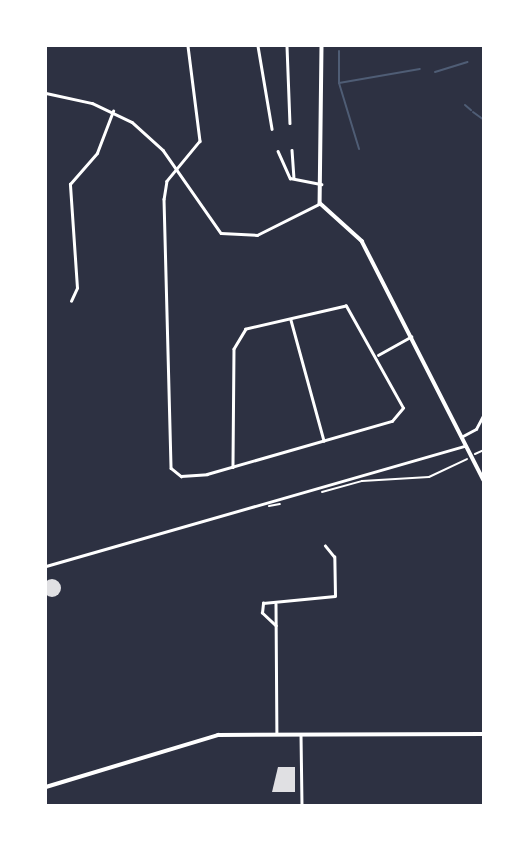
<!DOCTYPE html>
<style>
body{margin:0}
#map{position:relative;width:529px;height:851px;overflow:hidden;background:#2d3142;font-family:"Fira Sans Condensed",sans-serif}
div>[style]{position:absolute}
.stream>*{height:2px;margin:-1px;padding:0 1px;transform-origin:1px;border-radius:1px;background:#4f5d75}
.building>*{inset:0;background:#e0e0e3}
.round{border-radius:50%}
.path>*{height:2px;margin:-1px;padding:0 1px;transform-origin:1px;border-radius:1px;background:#fff}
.minor>*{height:2.5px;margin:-1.25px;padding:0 1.25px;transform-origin:1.25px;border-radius:1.25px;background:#fff}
.tertiary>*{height:3.5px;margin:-1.75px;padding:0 1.75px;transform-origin:1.75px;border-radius:1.75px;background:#fff}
span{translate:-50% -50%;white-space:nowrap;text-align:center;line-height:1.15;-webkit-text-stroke:5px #fff;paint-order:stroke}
.frame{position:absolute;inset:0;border:47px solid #fff;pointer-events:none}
</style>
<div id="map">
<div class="stream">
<div style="left:339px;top:51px;width:32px;rotate:90deg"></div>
<div style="left:339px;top:83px;width:69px;rotate:73.1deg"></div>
<div style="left:435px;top:72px;width:34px;rotate:-17deg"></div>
<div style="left:339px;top:83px;width:82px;rotate:-9.8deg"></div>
<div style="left:465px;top:105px;width:8px;rotate:40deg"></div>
<div style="left:473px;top:112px;width:14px;rotate:36deg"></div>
</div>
<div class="building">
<div class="round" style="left:43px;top:579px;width:18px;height:18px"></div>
<div style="clip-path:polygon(278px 767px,295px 767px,295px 792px,272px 792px)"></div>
</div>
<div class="path">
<div style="left:475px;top:454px;width:10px;rotate:-24deg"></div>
<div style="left:322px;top:492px;width:41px;rotate:-15.4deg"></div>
<div style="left:362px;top:481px;width:67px;rotate:-3.4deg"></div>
<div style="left:429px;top:477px;width:42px;rotate:-25.3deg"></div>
<div style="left:269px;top:506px;width:11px;rotate:-10deg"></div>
</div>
<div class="minor">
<div style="left:188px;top:46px;width:96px;rotate:82.8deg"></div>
<div style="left:200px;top:141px;width:52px;rotate:129.5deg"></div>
<div style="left:167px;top:181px;width:18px;rotate:99deg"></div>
<div style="left:164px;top:199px;width:269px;rotate:88.5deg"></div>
<div style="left:171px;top:468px;width:13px;rotate:39deg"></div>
<div style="left:181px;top:476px;width:26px;rotate:-4deg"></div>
<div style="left:207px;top:474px;width:192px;rotate:-16deg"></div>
<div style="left:392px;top:421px;width:17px;rotate:-50deg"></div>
<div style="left:403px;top:408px;width:117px;rotate:-119.2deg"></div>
<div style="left:346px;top:306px;width:103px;rotate:167deg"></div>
<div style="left:246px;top:329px;width:23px;rotate:121deg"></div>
<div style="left:234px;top:349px;width:118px;rotate:90.5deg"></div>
<div style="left:258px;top:46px;width:84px;rotate:80.4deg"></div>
<div style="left:287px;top:46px;width:77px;rotate:87.8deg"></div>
<div style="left:46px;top:93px;width:47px;rotate:12.3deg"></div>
<div style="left:92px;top:103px;width:44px;rotate:25.4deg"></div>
<div style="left:132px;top:122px;width:42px;rotate:42.1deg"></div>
<div style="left:163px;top:150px;width:101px;rotate:55.1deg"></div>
<div style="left:221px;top:233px;width:36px;rotate:3deg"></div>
<div style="left:257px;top:235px;width:69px;rotate:-26.6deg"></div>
<div style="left:292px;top:150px;width:28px;rotate:86deg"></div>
<div style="left:278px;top:151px;width:30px;rotate:66deg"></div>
<div style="left:290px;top:178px;width:32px;rotate:11deg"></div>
<div style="left:71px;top:301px;width:14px;rotate:-65deg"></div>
<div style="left:77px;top:288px;width:104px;rotate:-93.9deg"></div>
<div style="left:70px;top:184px;width:41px;rotate:-48.9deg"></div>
<div style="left:97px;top:153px;width:45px;rotate:-69.1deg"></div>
<div style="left:291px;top:320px;width:125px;rotate:74.7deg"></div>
<div style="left:378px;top:355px;width:38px;rotate:-29deg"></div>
<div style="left:461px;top:437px;width:17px;rotate:-28deg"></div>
<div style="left:476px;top:429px;width:17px;rotate:-62deg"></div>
<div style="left:46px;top:566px;width:436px;rotate:-16deg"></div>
<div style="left:276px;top:604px;width:130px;rotate:89.6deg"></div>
<div style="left:276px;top:626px;width:19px;rotate:-137deg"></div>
<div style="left:262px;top:613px;width:10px;rotate:-84deg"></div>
<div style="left:263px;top:603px;width:72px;rotate:-5.6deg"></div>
<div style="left:335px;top:596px;width:39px;rotate:-91deg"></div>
<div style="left:334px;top:557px;width:14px;rotate:-129deg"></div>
<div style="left:301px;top:734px;width:72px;rotate:89.2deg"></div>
</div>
<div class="tertiary">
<div style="left:322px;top:46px;width:157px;rotate:90.7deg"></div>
<div style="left:320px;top:203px;width:57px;rotate:42.1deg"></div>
<div style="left:362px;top:241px;width:268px;rotate:63deg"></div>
<div style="left:46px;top:787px;width:180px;rotate:-16.8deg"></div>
<div style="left:218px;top:735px;width:266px;rotate:-0.2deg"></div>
</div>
<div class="frame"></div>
</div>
